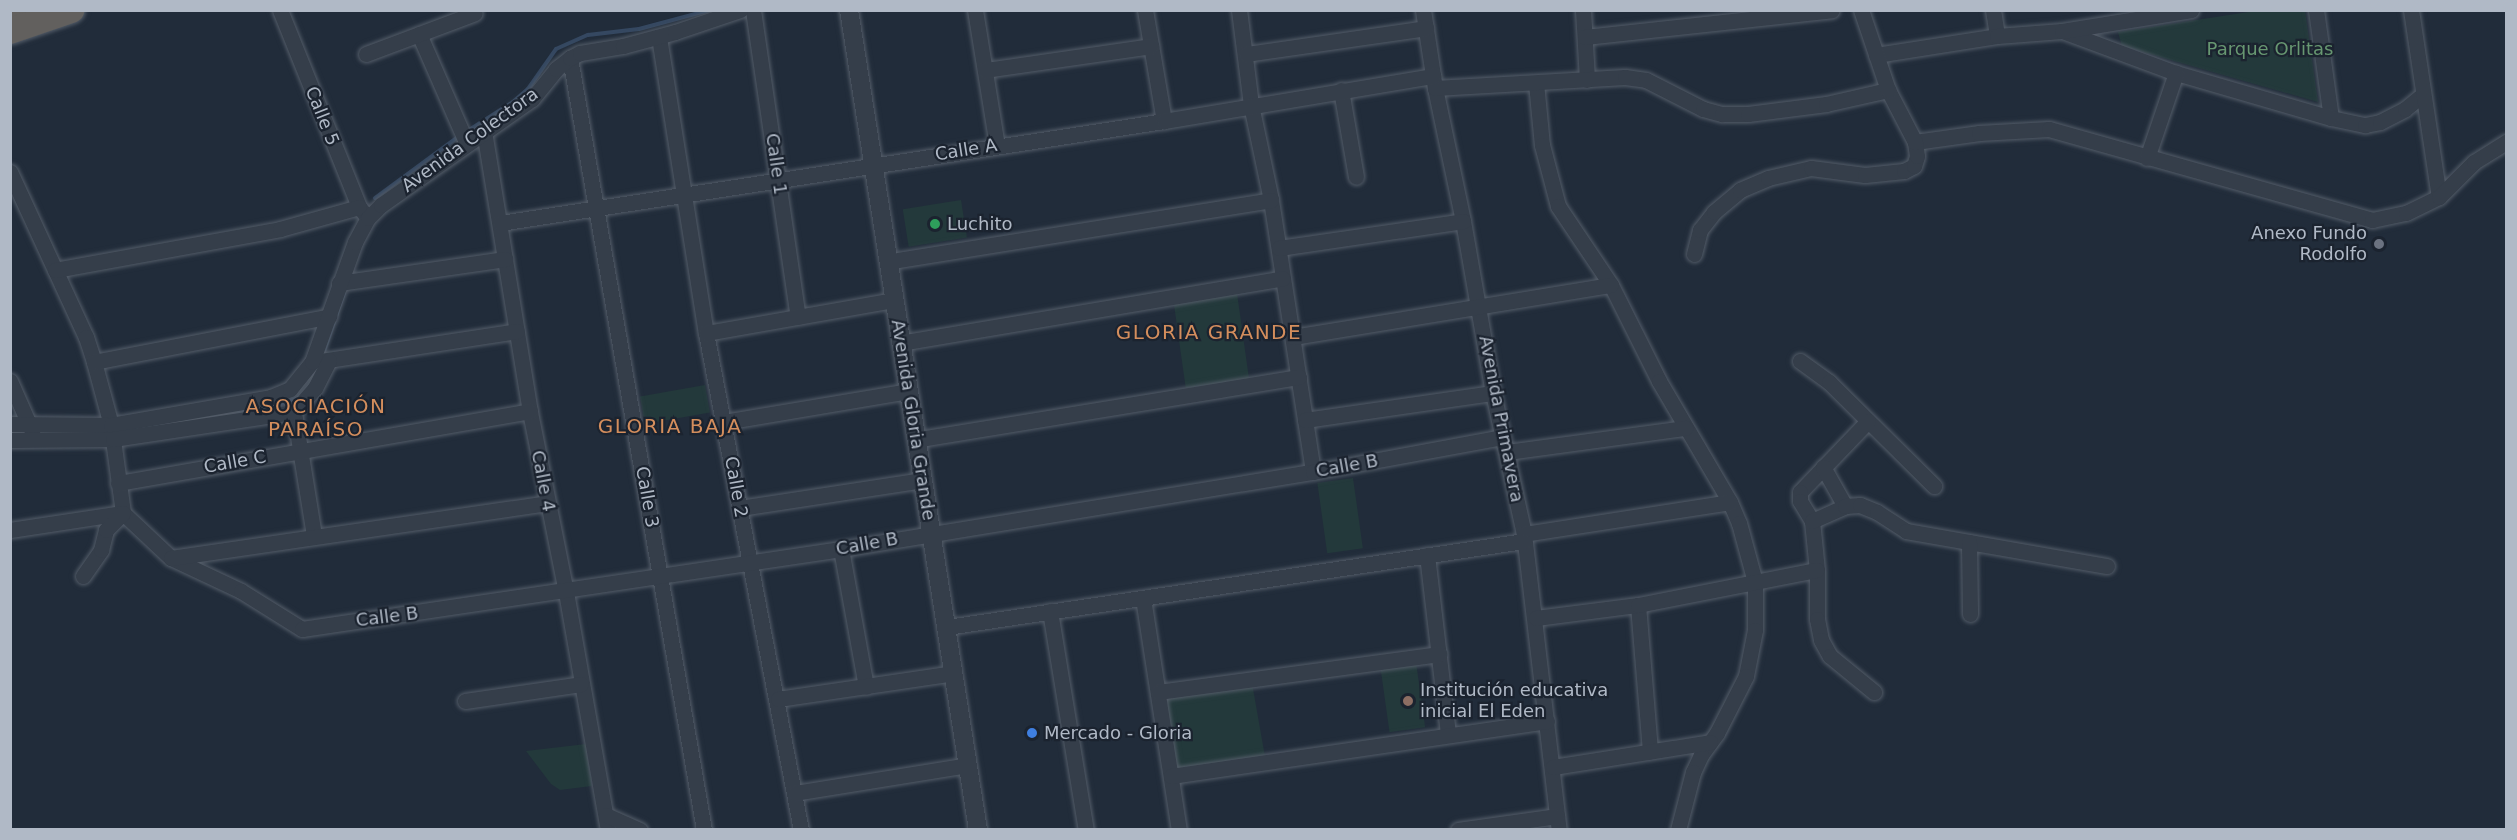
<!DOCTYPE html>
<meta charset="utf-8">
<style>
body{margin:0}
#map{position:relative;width:2517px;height:840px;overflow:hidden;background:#212c3a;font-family:"DejaVu Sans",sans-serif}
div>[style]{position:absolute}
.green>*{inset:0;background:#23393b;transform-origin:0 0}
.stream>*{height:4px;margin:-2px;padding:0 2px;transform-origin:2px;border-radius:2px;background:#354861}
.roads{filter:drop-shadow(0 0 2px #535c68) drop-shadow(0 0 2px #535c68)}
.minor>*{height:15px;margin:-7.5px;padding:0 7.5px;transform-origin:7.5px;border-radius:7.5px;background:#353e4a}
.tertiary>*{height:18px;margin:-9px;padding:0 9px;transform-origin:9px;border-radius:9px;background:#353e4a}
.trunk>*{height:26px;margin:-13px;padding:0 13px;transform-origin:13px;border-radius:13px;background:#62605e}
.dots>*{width:16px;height:16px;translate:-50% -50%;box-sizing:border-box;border:3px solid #1b232f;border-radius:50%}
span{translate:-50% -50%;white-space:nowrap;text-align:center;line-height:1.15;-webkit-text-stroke:4.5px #1b232f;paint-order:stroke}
.park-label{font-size:18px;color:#679771}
.street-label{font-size:18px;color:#b0b9c6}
.poi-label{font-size:18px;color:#b0b9c6}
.left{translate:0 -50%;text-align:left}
.right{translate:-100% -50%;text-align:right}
.neighbourhood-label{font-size:20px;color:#d48e5d;letter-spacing:1.5px}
.frame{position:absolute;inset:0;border:12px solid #b0b9c6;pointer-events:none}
</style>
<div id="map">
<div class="green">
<div style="clip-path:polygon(2255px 11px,2305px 11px,2318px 102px,2122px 46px,2118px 32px)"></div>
<div style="left:961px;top:200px;width:38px;height:59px;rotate:81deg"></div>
<div style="left:1237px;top:293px;width:87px;height:64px;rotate:82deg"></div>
<div style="left:705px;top:385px;width:28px;height:66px;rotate:80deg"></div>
<div style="left:1353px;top:478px;width:71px;height:36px;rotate:82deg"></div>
<div style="left:1416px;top:662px;width:66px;height:36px;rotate:82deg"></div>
<div style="left:1252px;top:683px;width:75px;height:92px;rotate:80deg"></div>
<div style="clip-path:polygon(586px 744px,592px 786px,560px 790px,551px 784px,526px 751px)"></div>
</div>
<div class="stream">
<div style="left:466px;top:132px;width:56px;rotate:-32.6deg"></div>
<div style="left:513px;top:102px;width:20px;rotate:-41deg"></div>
<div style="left:528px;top:89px;width:49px;rotate:-55deg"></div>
<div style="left:556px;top:49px;width:35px;rotate:-24deg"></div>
<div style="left:588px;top:35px;width:51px;rotate:-6.7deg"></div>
<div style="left:639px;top:29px;width:73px;rotate:-15deg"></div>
<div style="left:375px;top:198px;width:104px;rotate:-36.4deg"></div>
<div style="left:322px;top:357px;width:68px;rotate:-71deg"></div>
<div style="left:244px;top:409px;width:27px;rotate:-4deg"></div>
<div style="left:271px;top:407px;width:28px;rotate:-18deg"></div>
<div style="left:146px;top:426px;width:35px;rotate:-10deg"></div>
</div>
<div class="roads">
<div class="minor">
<div style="left:280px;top:10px;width:212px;rotate:68.1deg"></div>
<div style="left:359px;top:207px;width:8px;rotate:50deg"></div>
<div style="left:753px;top:10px;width:310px;rotate:81.7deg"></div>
<div style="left:975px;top:10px;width:138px;rotate:80.8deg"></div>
<div style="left:1145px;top:10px;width:113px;rotate:80.3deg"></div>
<div style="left:1239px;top:10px;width:96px;rotate:82.8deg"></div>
<div style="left:1251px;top:105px;width:97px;rotate:78.1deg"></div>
<div style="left:1271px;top:200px;width:275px;rotate:81.2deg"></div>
<div style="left:1423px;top:10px;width:79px;rotate:81.3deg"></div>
<div style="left:1435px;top:88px;width:136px;rotate:78.1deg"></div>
<div style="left:1463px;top:221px;width:175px;rotate:80.1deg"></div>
<div style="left:1493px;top:393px;width:144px;rotate:77.6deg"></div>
<div style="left:1524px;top:534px;width:298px;rotate:83.3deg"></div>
<div style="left:1583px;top:10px;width:70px;rotate:86.7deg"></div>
<div style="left:1993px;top:10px;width:26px;rotate:81deg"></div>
<div style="left:2316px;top:10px;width:109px;rotate:82.1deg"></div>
<div style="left:2331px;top:118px;width:35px;rotate:12deg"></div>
<div style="left:2365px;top:125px;width:15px;rotate:-11deg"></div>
<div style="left:2380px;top:122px;width:28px;rotate:-27deg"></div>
<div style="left:2405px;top:109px;width:22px;rotate:-39deg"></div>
<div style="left:2411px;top:10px;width:189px;rotate:81.5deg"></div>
<div style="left:2065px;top:32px;width:118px;rotate:20.3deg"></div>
<div style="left:2176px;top:73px;width:161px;rotate:16.2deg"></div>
<div style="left:419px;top:34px;width:120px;rotate:66.4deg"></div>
<div style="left:659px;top:37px;width:300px;rotate:81deg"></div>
<div style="left:706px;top:333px;width:506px;rotate:79.18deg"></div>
<div style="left:1585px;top:37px;width:248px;rotate:-6.2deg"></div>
<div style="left:366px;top:54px;width:116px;rotate:-20.6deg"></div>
<div style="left:1246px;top:54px;width:182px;rotate:-8.2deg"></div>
<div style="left:1876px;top:55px;width:122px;rotate:-8.9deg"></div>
<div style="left:1997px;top:36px;width:65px;rotate:-4.4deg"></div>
<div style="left:2062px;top:31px;width:131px;rotate:-9.2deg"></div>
<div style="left:570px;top:58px;width:784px;rotate:80.15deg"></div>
<div style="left:985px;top:70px;width:168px;rotate:-8.2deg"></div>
<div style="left:1536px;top:83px;width:62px;rotate:84.5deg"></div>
<div style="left:1542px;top:145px;width:63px;rotate:75.3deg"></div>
<div style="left:1558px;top:206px;width:95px;rotate:56.1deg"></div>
<div style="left:1611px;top:285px;width:107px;rotate:63.4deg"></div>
<div style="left:1659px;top:381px;width:140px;rotate:59.6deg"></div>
<div style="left:1730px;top:502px;width:23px;rotate:67deg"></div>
<div style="left:1739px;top:523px;width:61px;rotate:74.8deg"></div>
<div style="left:1755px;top:582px;width:48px;rotate:90deg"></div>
<div style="left:1755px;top:630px;width:47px;rotate:101.1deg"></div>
<div style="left:1746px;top:676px;width:64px;rotate:117deg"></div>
<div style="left:1717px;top:733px;width:27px;rotate:126deg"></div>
<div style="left:1701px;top:755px;width:19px;rotate:115deg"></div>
<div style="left:1693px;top:772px;width:60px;rotate:104.5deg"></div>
<div style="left:1435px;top:88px;width:190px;rotate:-3.3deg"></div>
<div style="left:1625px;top:77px;width:21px;rotate:8deg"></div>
<div style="left:1646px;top:80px;width:64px;rotate:27deg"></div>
<div style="left:1703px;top:109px;width:20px;rotate:15deg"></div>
<div style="left:1722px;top:114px;width:26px"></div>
<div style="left:1748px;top:114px;width:79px;rotate:-7.3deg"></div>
<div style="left:1826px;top:104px;width:64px;rotate:-12.7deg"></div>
<div style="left:1341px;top:90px;width:88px;rotate:80.2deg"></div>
<div style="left:484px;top:131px;width:285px;rotate:80.7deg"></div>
<div style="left:530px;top:412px;width:184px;rotate:78.7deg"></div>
<div style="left:566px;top:592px;width:242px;rotate:80deg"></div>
<div style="left:1915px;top:142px;width:65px;rotate:-8deg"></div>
<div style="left:1979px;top:133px;width:70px;rotate:-3.3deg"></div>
<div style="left:2049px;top:129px;width:336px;rotate:15.7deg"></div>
<div style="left:2372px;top:220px;width:35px;rotate:-12deg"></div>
<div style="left:2406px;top:213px;width:37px;rotate:-26deg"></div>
<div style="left:2439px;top:197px;width:49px;rotate:-45deg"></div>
<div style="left:2474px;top:162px;width:38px;rotate:-32deg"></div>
<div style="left:2147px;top:158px;width:90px;rotate:-71.2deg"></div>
<div style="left:10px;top:172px;width:182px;rotate:65.3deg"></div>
<div style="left:86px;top:337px;width:26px;rotate:72deg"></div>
<div style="left:94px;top:362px;width:65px;rotate:74.9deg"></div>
<div style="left:111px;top:425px;width:89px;rotate:82.2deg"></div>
<div style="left:123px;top:513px;width:66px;rotate:43.2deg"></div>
<div style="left:171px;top:558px;width:77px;rotate:25.2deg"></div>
<div style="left:241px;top:591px;width:72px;rotate:31.9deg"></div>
<div style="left:302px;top:629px;width:545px;rotate:-8.44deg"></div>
<div style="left:841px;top:549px;width:478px;rotate:-9.3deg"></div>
<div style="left:1313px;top:472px;width:192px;rotate:-10.5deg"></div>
<div style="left:500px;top:223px;width:672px;rotate:-8.73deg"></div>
<div style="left:1164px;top:121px;width:273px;rotate:-9.5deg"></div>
<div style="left:1279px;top:248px;width:186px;rotate:-8.3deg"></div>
<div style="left:1694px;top:254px;width:25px;rotate:-76deg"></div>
<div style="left:1700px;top:230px;width:23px;rotate:-52deg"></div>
<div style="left:1714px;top:212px;width:34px;rotate:-40deg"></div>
<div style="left:1740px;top:190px;width:30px;rotate:-23deg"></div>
<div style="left:1768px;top:178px;width:44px;rotate:-13.1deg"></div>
<div style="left:1811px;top:168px;width:54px;rotate:7.4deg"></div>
<div style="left:1865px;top:175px;width:39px;rotate:-6deg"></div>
<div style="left:1904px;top:171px;width:11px;rotate:-27deg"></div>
<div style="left:1914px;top:166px;width:10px;rotate:-73deg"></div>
<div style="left:1917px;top:156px;width:14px;rotate:-98deg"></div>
<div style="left:1915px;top:142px;width:59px;rotate:-117.4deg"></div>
<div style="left:1888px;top:90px;width:84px;rotate:-108.6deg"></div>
<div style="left:898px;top:260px;width:378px;rotate:-9.1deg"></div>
<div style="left:55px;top:270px;width:229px;rotate:-10.3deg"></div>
<div style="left:280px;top:229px;width:82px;rotate:-15.6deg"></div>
<div style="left:339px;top:283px;width:168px;rotate:-8.2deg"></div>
<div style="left:706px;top:333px;width:191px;rotate:-10deg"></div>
<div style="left:1293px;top:337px;width:322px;rotate:-9.3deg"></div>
<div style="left:900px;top:343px;width:388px;rotate:-9.6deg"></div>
<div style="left:321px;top:361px;width:198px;rotate:-8.7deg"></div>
<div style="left:1800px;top:361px;width:36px;rotate:36deg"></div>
<div style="left:1829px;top:382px;width:148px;rotate:44.7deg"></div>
<div style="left:94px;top:362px;width:240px;rotate:-11deg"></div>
<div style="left:10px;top:381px;width:55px;rotate:66.3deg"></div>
<div style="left:294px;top:412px;width:126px;rotate:80.8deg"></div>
<div style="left:1305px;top:420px;width:190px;rotate:-8.2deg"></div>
<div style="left:1868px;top:421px;width:98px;rotate:133.8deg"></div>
<div style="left:1800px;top:492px;width:9px;rotate:90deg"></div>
<div style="left:1800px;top:501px;width:23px;rotate:59deg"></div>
<div style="left:1812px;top:521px;width:49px;rotate:84.2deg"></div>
<div style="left:1817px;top:570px;width:49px;rotate:90deg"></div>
<div style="left:1817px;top:619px;width:21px;rotate:79deg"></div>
<div style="left:1821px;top:640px;width:18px;rotate:61deg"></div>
<div style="left:1830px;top:656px;width:57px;rotate:39.3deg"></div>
<div style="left:724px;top:422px;width:188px;rotate:-9.5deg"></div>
<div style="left:10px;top:424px;width:101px;rotate:0.6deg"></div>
<div style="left:111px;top:425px;width:162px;rotate:-9.9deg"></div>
<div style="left:271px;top:397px;width:21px;rotate:-23deg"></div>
<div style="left:290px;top:389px;width:35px;rotate:-51deg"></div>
<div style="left:312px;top:362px;width:127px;rotate:-70.3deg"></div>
<div style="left:355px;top:242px;width:27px;rotate:-62deg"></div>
<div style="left:368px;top:218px;width:18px;rotate:-45deg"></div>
<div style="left:381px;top:205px;width:184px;rotate:-35.1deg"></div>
<div style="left:532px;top:99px;width:38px;rotate:-51deg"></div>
<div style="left:556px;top:69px;width:18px;rotate:-38deg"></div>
<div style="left:570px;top:58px;width:11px;rotate:-27deg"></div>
<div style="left:580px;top:53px;width:44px;rotate:-9.2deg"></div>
<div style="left:623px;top:46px;width:54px;rotate:-15.1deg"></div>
<div style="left:675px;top:32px;width:69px;rotate:-18.7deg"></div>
<div style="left:926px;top:438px;width:378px;rotate:-9.3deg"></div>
<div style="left:10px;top:440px;width:103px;rotate:-0.6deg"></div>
<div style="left:113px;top:439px;width:183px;rotate:-8.5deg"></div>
<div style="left:294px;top:412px;width:32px;rotate:-49deg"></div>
<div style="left:315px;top:388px;width:31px;rotate:-63deg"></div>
<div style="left:1507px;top:452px;width:180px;rotate:-7.7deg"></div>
<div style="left:1823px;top:467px;width:45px;rotate:60.6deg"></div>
<div style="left:118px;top:483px;width:418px;rotate:-9.9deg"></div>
<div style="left:740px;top:508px;width:185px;rotate:-8.7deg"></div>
<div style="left:1812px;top:521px;width:36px;rotate:-24deg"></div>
<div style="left:1845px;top:506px;width:15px;rotate:-4deg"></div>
<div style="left:1860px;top:505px;width:18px;rotate:22deg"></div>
<div style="left:1877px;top:512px;width:35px;rotate:33deg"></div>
<div style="left:1906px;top:531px;width:204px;rotate:9.9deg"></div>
<div style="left:10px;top:530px;width:114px;rotate:-8.6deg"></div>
<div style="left:1524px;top:534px;width:208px;rotate:-8.8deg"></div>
<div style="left:1969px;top:542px;width:72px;rotate:89.2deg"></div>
<div style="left:841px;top:549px;width:140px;rotate:79.7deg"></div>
<div style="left:1427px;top:555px;width:181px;rotate:83.3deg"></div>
<div style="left:171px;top:558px;width:380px;rotate:-8.3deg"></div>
<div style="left:83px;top:576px;width:32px;rotate:-55deg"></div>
<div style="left:101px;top:550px;width:21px;rotate:-76deg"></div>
<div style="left:106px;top:530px;width:24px;rotate:-45deg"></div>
<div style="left:1143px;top:598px;width:235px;rotate:81.2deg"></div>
<div style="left:1638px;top:605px;width:147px;rotate:85.3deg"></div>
<div style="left:1050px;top:611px;width:222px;rotate:80.7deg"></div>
<div style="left:1536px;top:618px;width:103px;rotate:-7.3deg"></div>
<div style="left:1638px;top:605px;width:182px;rotate:-11.1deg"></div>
<div style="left:947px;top:627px;width:583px;rotate:-8.48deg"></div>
<div style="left:1158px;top:692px;width:284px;rotate:-7.7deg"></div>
<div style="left:778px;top:699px;width:178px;rotate:-8.4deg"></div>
<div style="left:465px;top:701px;width:117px;rotate:-8.3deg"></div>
<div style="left:1553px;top:767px;width:159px;rotate:-9deg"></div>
<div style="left:1171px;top:776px;width:380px;rotate:-8.3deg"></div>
<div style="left:795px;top:793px;width:175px;rotate:-9.2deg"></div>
<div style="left:606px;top:815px;width:37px;rotate:24deg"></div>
<div style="left:1458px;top:830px;width:100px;rotate:-8deg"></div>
</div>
<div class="tertiary">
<div style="left:849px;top:10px;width:830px;rotate:81.06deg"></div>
</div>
<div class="trunk">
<div style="left:10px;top:11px;width:3px;rotate:-18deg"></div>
<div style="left:10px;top:31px;width:65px;rotate:-19deg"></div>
</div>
</div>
<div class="dots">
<div style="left:935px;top:224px;background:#2e9e5b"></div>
<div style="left:2379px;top:244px;background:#6b7280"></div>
<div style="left:1408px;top:701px;background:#8d6e63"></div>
<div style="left:1032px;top:733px;background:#3f7fe0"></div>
</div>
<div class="park-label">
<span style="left:2270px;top:49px">Parque Orlitas</span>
</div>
<div class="street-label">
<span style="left:322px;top:116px;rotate:68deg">Calle 5</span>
<span style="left:470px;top:140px;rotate:-36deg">Avenida Colectora</span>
<span style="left:966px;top:150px;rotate:-9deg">Calle A</span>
<span style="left:776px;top:164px;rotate:82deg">Calle 1</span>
<span style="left:1501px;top:419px;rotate:79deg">Avenida Primavera</span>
<span style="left:913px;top:420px;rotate:81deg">Avenida Gloria Grande</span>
<span style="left:235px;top:462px;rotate:-10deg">Calle C</span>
<span style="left:1347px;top:466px;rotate:-10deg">Calle B</span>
<span style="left:543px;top:481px;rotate:79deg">Calle 4</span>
<span style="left:736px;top:487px;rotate:80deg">Calle 2</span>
<span style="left:647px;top:497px;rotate:80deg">Calle 3</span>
<span style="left:867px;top:544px;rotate:-10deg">Calle B</span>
<span style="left:387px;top:617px;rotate:-7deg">Calle B</span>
</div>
<div class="poi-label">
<span class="left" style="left:947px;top:224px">Luchito</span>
<span class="right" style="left:2367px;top:244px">Anexo Fundo<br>Rodolfo</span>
<span class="left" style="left:1420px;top:701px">Institución educativa<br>inicial El Eden</span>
<span class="left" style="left:1044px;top:733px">Mercado - Gloria</span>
</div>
<div class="neighbourhood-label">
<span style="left:1209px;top:332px">GLORIA GRANDE</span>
<span style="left:316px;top:418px">ASOCIACIÓN<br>PARAÍSO</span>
<span style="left:670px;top:426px">GLORIA BAJA</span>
</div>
<div class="frame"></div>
</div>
